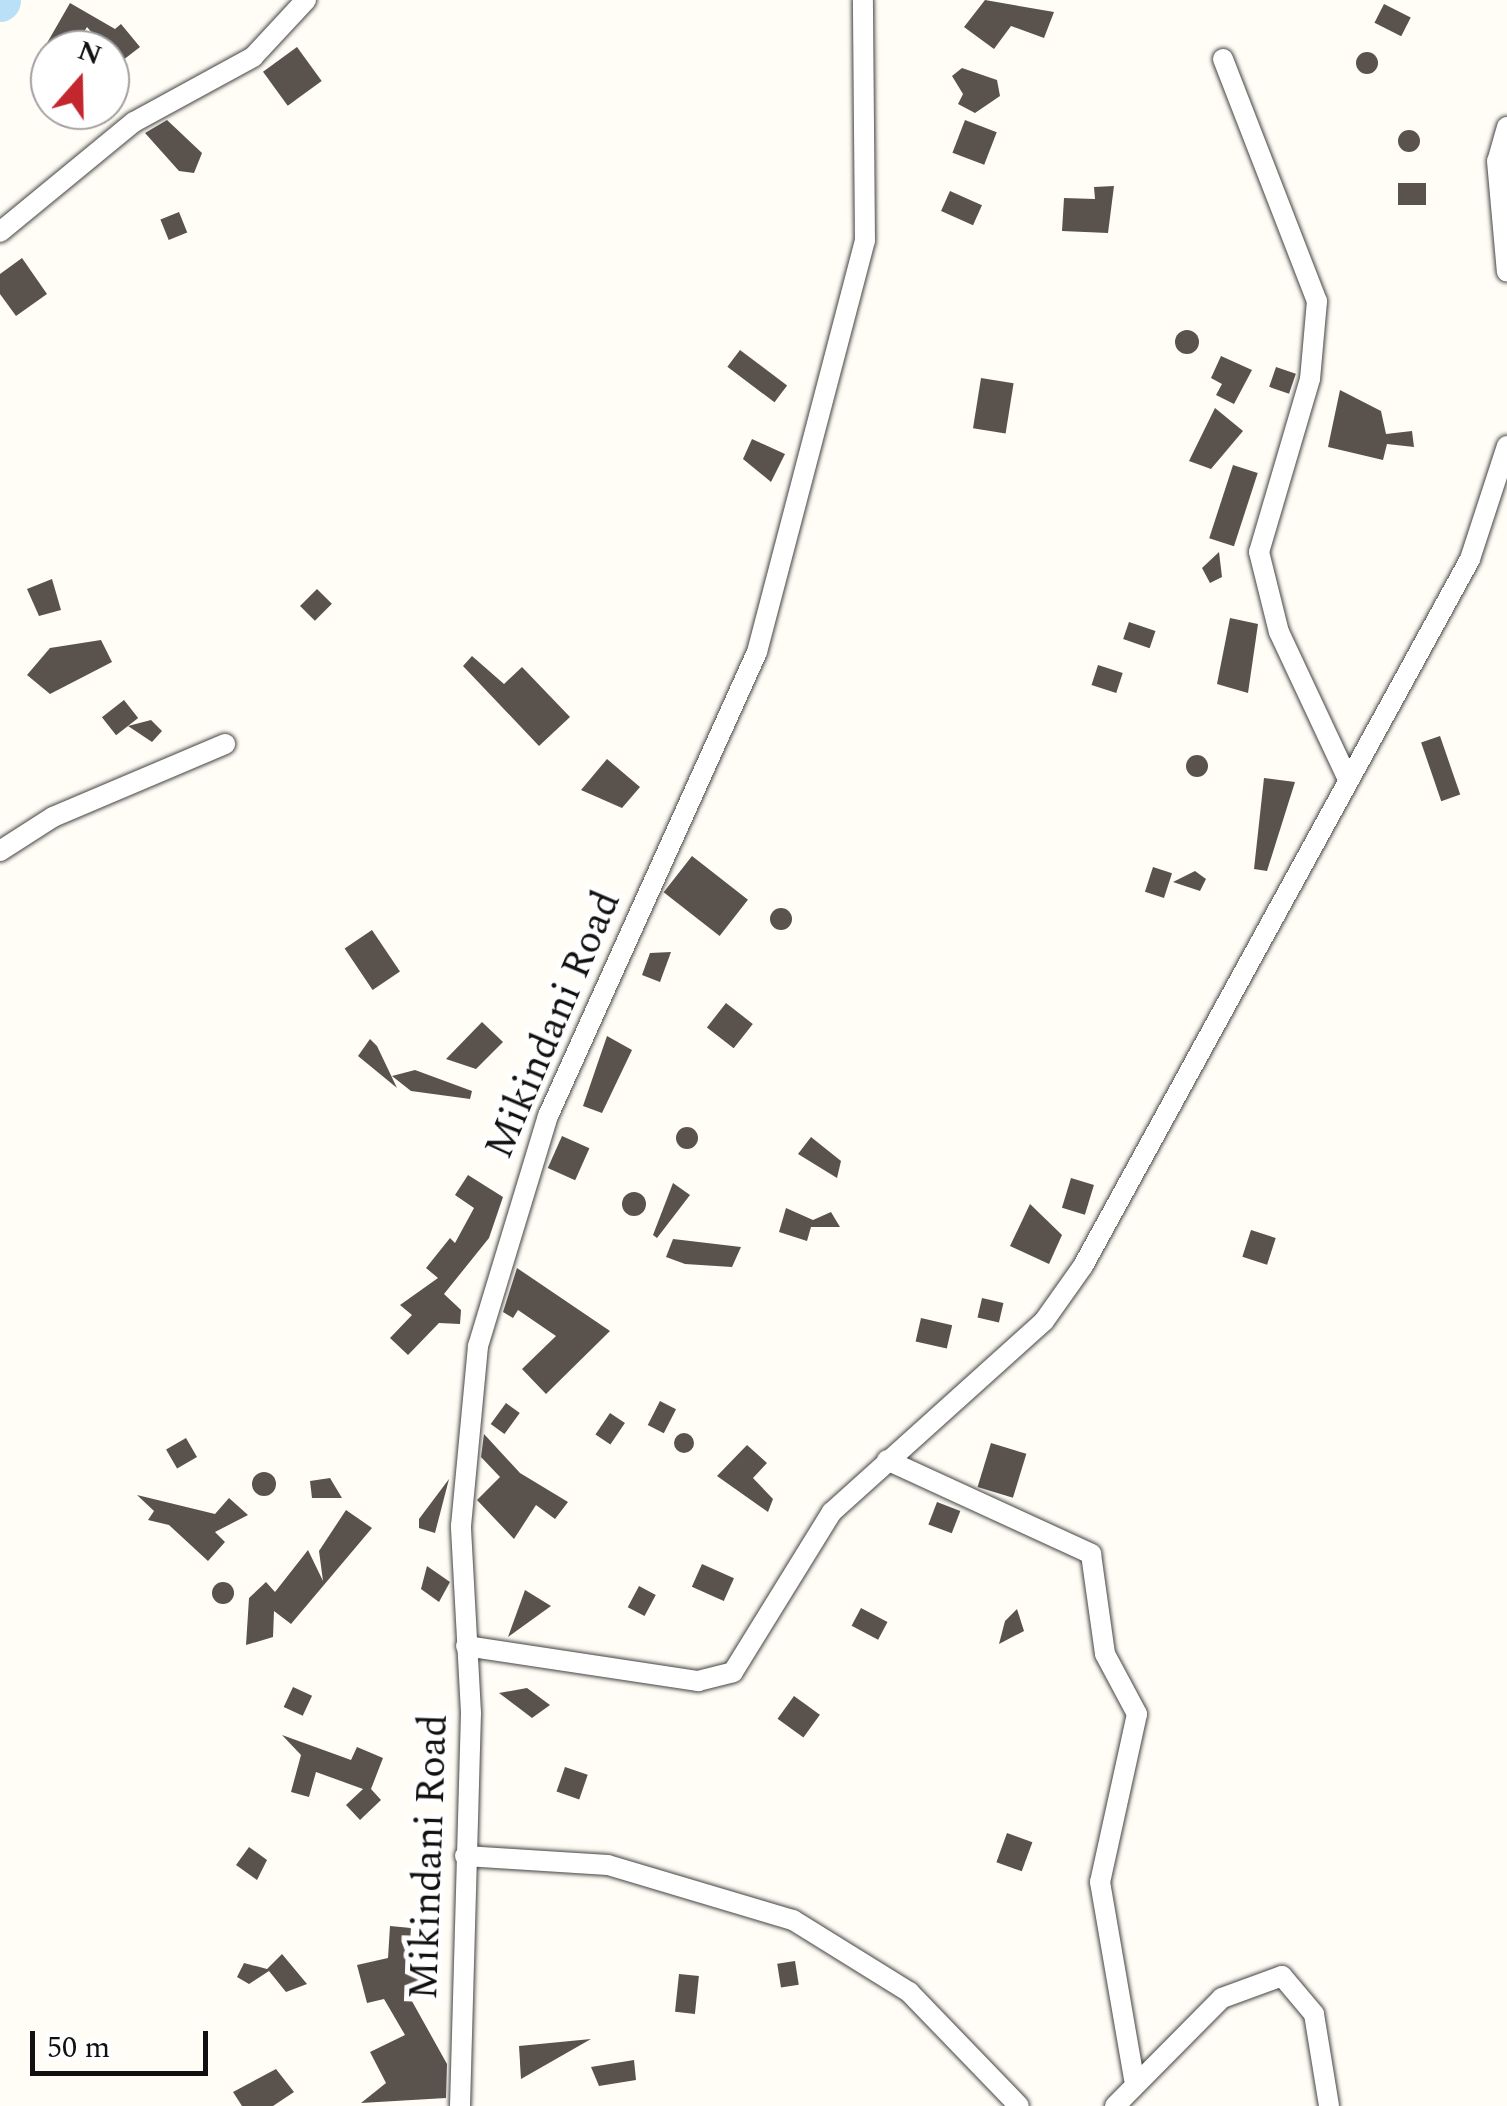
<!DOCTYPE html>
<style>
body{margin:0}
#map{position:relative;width:1507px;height:2106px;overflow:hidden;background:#fffdf5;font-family:Spectral,serif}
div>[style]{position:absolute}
.river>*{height:42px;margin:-21px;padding:0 21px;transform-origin:21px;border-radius:21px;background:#b9e0f7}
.building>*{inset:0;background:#5a524d;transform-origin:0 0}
.round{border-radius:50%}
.roads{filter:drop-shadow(0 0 2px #444) drop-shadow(0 0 2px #444)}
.minor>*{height:20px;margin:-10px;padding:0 10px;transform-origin:10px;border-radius:10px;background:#fff}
span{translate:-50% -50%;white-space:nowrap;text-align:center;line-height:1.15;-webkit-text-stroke:10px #fff;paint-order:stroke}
.street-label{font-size:40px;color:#111}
.north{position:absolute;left:30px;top:30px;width:100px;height:100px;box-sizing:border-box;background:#fff;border:2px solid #a0a0a0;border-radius:50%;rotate:20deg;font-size:28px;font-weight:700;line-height:40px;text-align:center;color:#111}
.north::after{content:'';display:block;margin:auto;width:35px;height:45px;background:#c4262e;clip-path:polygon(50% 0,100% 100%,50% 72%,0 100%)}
.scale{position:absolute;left:30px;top:2031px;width:178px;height:45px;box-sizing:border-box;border:5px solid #111;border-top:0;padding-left:12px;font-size:30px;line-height:35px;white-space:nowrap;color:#111;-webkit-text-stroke:8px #fff;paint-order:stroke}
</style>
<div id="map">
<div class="river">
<div style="left:0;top:1px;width:1px;rotate:-90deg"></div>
</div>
<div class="building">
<div style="clip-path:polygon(985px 0,1054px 12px,1044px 38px,1011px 26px,994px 49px,964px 27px)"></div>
<div style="clip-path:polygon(70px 3px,115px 29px,121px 24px,140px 47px,118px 64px,87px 27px,73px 50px,43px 50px)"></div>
<div style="left:1384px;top:4px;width:30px;height:21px;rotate:27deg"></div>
<div style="left:297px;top:47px;width:42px;height:42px;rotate:54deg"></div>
<div class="round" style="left:1356px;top:52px;width:22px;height:22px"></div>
<div style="clip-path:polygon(962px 68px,997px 80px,1000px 96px,975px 113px,958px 104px,963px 94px,952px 76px)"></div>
<div style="clip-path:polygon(167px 120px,202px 153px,194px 173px,179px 171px,145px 133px)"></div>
<div style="left:965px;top:120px;width:34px;height:35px;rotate:21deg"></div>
<div class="round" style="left:1398px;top:130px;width:22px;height:22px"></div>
<div style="left:1426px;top:183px;width:22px;height:28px;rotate:90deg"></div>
<div style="clip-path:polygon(1114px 186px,1108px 233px,1062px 231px,1064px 198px,1095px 199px,1094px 187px)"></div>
<div style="left:950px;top:191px;width:35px;height:22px;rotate:24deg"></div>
<div style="left:179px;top:212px;width:22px;height:20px;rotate:68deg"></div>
<div style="clip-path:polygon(22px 258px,47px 294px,16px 316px,0 294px,0 274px)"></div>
<div class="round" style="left:1175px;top:330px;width:24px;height:24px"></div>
<div style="left:740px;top:350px;width:59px;height:21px;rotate:37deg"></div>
<div style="clip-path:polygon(1221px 356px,1252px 370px,1234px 404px,1216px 395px,1222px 384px,1211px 378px)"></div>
<div style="left:1276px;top:367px;width:21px;height:21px;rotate:19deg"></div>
<div style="left:981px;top:378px;width:33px;height:51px;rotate:9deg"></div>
<div style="clip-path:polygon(1340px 390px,1381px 411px,1386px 434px,1412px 431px,1414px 447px,1387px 444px,1383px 460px,1328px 447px)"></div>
<div style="clip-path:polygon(1215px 408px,1243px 431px,1211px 469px,1189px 461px)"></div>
<div style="clip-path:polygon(752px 439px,785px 454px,771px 482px,743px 459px)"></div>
<div style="left:1233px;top:465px;width:26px;height:77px;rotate:18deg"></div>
<div style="clip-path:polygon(1219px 552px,1222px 577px,1210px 583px,1202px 568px)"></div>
<div style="clip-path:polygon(52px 579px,61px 610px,39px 616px,27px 589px)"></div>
<div style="left:317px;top:589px;width:21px;height:24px;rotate:45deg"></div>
<div style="clip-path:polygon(1230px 618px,1258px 624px,1248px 693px,1217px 684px)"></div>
<div style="left:1129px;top:622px;width:28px;height:18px;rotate:19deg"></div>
<div style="clip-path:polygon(101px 640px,112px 662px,50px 694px,27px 675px,50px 648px)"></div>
<div style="clip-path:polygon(472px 656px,504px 684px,522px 667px,570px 717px,539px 746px,463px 666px)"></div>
<div style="left:1098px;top:665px;width:26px;height:21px;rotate:18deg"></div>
<div style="left:124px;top:700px;width:23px;height:28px;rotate:52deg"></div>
<div style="clip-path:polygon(151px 720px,162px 731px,152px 742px,128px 726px)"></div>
<div style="left:1440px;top:736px;width:62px;height:20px;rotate:71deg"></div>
<div class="round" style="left:1186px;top:755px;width:22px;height:22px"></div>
<div style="clip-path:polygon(607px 759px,640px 787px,622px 808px,581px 790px)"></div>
<div style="clip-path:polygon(1264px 778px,1295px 782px,1267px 871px,1254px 869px)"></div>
<div style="left:692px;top:856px;width:71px;height:46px;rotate:38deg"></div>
<div style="left:1153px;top:867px;width:20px;height:26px;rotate:18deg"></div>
<div style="clip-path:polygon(1195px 871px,1206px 879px,1200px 891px,1173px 882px)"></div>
<div class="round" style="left:770px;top:908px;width:22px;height:22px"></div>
<div style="left:372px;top:930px;width:50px;height:33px;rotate:56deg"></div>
<div style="clip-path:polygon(671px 952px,660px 982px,642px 975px,650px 953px)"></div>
<div style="left:726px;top:1003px;width:34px;height:31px;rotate:38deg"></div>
<div style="clip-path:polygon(482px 1022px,503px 1042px,476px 1069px,446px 1059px)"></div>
<div style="clip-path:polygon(607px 1036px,632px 1050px,602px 1113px,583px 1106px)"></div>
<div style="clip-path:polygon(370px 1039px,377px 1046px,397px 1088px,358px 1056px)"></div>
<div style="clip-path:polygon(415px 1070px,472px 1091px,470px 1099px,411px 1091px,392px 1076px)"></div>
<div class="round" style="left:676px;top:1127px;width:22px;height:22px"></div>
<div style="left:562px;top:1136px;width:30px;height:35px;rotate:24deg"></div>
<div style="clip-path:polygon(811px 1137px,841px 1161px,837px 1178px,798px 1154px)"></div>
<div style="clip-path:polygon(468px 1175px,503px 1197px,489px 1238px,444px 1294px,461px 1310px,460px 1324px,439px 1323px,408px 1355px,390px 1338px,412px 1315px,400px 1305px,438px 1278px,426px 1268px,450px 1238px,455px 1243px,474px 1208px,455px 1195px)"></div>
<div style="left:1071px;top:1178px;width:24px;height:31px;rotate:17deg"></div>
<div style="clip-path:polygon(673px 1183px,690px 1195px,657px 1238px,653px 1235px)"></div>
<div class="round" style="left:622px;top:1192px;width:24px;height:24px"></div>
<div style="clip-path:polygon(1030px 1204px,1062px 1235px,1049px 1264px,1010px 1246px)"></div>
<div style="clip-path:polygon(786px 1208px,813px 1220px,831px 1212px,840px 1227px,811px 1227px,807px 1241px,779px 1232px)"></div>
<div style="left:1251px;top:1230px;width:26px;height:28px;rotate:18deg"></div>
<div style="clip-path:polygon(673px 1239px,741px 1247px,732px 1267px,685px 1264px,666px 1257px)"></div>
<div style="clip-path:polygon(517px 1268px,610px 1331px,546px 1394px,522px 1369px,556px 1336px,518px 1310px,513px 1318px,503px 1312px)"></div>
<div style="left:982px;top:1298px;width:22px;height:20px;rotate:13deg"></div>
<div style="left:921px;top:1318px;width:32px;height:24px;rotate:13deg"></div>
<div style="left:660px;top:1401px;width:18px;height:27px;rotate:27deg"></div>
<div style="left:506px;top:1403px;width:17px;height:26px;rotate:36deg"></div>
<div style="left:610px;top:1413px;width:18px;height:26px;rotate:34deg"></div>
<div class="round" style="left:674px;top:1433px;width:20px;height:20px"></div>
<div style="clip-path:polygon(484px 1434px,520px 1473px,568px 1502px,555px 1519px,536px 1505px,514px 1539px,477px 1500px,500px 1477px,481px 1457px)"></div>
<div style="left:186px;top:1438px;width:22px;height:23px;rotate:60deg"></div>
<div style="left:991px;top:1443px;width:37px;height:46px;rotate:17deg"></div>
<div style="clip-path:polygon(747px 1445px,767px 1463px,753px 1478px,773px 1499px,768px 1512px,717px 1476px)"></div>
<div class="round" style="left:252px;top:1472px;width:24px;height:24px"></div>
<div style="clip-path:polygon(330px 1478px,342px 1498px,312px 1498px,310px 1481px)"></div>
<div style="clip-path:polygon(449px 1479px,435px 1533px,419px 1528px,419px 1519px)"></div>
<div style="clip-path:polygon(137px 1495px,215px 1514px,229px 1498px,248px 1515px,215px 1532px,225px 1542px,208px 1561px,169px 1525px,148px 1520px,154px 1511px)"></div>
<div style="left:937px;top:1502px;width:25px;height:24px;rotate:21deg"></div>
<div style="clip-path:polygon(346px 1510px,372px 1528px,291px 1624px,274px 1611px,273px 1637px,246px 1645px,249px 1598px,266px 1582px,275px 1592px,308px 1550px,323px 1581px,319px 1551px)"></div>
<div style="left:702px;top:1564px;width:35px;height:25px;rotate:24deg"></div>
<div style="clip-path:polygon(427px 1566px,450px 1582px,439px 1602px,421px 1589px)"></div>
<div class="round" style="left:212px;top:1582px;width:22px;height:22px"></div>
<div style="left:639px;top:1586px;width:19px;height:24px;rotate:28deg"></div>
<div style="clip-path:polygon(525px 1590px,551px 1606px,508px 1637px)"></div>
<div style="left:861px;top:1608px;width:30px;height:20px;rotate:28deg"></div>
<div style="clip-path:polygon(1017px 1609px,1024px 1631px,999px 1644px,1005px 1621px)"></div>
<div style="left:293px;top:1687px;width:21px;height:22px;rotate:25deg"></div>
<div style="clip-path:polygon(527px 1688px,550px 1705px,532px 1718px,499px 1693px)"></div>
<div style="left:794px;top:1696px;width:32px;height:28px;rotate:36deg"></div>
<div style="clip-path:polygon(282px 1735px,351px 1760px,357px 1747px,383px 1758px,371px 1789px,381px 1800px,360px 1820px,346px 1805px,363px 1789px,316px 1772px,309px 1797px,291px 1792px,301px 1755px)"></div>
<div style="left:565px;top:1767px;width:24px;height:26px;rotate:19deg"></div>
<div style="left:1007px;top:1833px;width:27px;height:31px;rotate:20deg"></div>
<div style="clip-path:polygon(249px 1847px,267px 1860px,257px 1880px,236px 1865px)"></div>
<div style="clip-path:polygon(390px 1926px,411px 1928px,408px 1972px,432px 1967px,437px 1988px,408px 1994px,447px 2064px,446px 2098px,361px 2103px,386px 2083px,370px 2052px,405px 2035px,384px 1999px,367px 2003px,357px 1965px,388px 1958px)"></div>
<div style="clip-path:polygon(282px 1954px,307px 1984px,286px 1992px,269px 1971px,249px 1984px,237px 1977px,244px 1963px,267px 1969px)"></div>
<div style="left:795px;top:1961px;width:24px;height:18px;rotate:81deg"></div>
<div style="left:679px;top:1974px;width:20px;height:38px;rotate:6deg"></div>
<div style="clip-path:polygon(591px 2039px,521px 2079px,519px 2046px)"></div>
<div style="clip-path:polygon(634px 2060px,636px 2080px,599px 2086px,591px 2067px)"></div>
<div style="clip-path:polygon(276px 2069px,294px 2092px,273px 2106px,242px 2106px,233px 2092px)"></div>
</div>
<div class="roads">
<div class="minor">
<div style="left:1223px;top:59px;width:260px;rotate:68.8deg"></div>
<div style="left:1317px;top:301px;width:78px;rotate:95.1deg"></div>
<div style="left:1310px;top:379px;width:180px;rotate:106.4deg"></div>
<div style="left:1259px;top:552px;width:82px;rotate:76deg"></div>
<div style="left:1279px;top:632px;width:158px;rotate:64.9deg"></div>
<div style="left:1507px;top:127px;width:35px;rotate:106deg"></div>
<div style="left:1497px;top:161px;width:111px;rotate:84.9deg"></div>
<div style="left:0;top:232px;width:173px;rotate:-39.4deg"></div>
<div style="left:134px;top:122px;width:136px;rotate:-28.6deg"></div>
<div style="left:253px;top:57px;width:78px;rotate:-47.1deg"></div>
<div style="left:0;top:851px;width:63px;rotate:-32.7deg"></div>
<div style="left:53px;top:817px;width:187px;rotate:-23deg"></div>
<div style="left:887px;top:1460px;width:225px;rotate:24.7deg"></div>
<div style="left:1091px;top:1554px;width:101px;rotate:82deg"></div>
<div style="left:1105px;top:1654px;width:68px;rotate:61.9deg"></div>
<div style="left:1137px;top:1714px;width:172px;rotate:102.4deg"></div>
<div style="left:1100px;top:1882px;width:200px;rotate:80.2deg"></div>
<div style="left:466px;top:1646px;width:235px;rotate:8.6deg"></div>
<div style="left:698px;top:1681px;width:36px;rotate:-14deg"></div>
<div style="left:733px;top:1672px;width:188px;rotate:-58.3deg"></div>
<div style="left:832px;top:1512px;width:285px;rotate:-42deg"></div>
<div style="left:1044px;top:1321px;width:67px;rotate:-54.7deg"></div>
<div style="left:1083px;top:1266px;width:806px;rotate:-61.3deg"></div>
<div style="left:1470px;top:559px;width:119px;rotate:-71.9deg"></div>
<div style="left:465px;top:1856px;width:143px;rotate:3.6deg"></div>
<div style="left:608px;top:1865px;width:193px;rotate:16.6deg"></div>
<div style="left:793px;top:1920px;width:137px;rotate:31.8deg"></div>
<div style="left:909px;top:1992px;width:158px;rotate:46deg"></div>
<div style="left:460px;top:2106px;width:393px;rotate:-88.4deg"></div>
<div style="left:471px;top:1713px;width:187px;rotate:-93.1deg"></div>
<div style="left:461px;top:1526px;width:181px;rotate:-84.6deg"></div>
<div style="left:478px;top:1346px;width:240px;rotate:-73.1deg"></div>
<div style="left:548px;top:1116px;width:509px;rotate:-65.75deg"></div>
<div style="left:757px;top:652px;width:425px;rotate:-75.3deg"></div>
<div style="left:865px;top:241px;width:241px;rotate:-90.5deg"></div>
<div style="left:1115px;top:2106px;width:152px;rotate:-45.3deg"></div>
<div style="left:1222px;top:1998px;width:64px;rotate:-20.1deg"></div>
<div style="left:1282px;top:1976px;width:50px;rotate:49.9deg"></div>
<div style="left:1314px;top:2014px;width:93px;rotate:80.7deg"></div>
</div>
</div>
<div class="street-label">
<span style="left:554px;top:1025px;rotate:-67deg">Mikindani Road</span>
<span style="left:430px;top:1857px;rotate:-88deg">Mikindani Road</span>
</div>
<div class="north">N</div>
<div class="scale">50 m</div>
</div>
